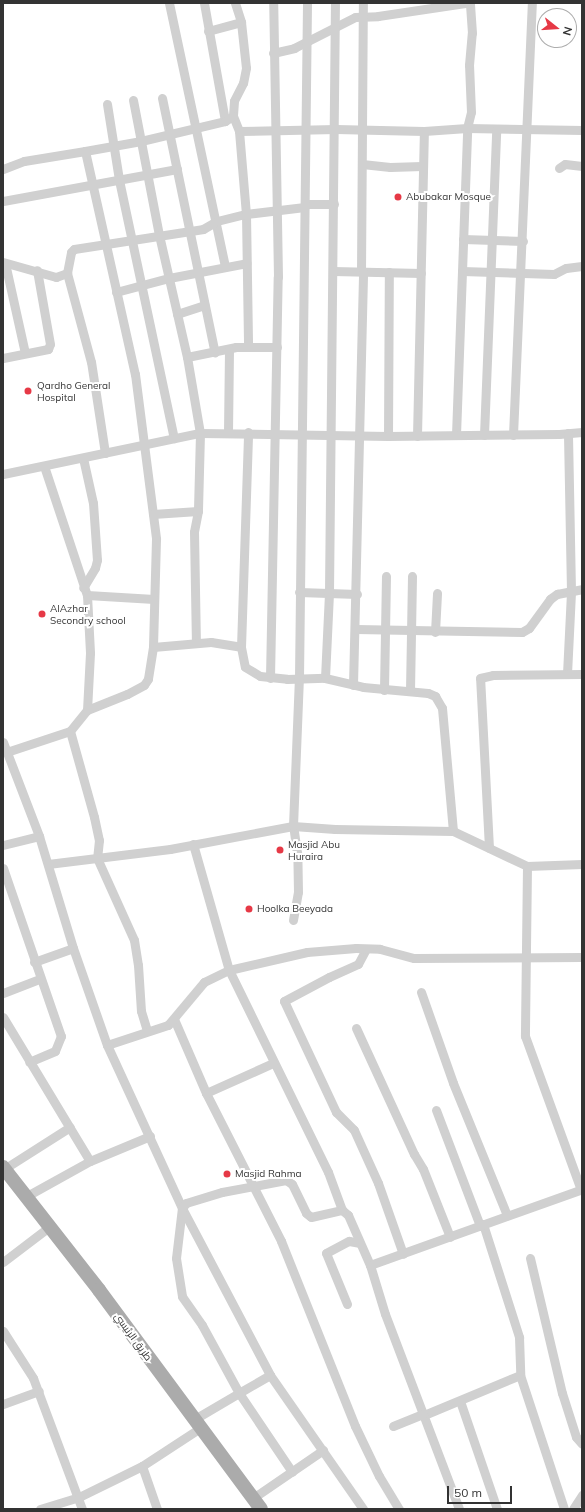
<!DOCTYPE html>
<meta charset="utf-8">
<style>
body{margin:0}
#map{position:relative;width:585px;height:1512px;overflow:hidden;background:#fff;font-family:Mulish,Cairo,sans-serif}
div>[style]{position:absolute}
.minor>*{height:9px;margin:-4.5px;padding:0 4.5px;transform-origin:4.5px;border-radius:4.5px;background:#d0d0d0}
.primary>*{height:14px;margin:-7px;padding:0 7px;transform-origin:7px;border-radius:7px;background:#ababab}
.dots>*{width:11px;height:11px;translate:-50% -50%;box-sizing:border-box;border:2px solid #fff;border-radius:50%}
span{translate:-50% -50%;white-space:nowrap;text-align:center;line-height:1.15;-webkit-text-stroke:4px #fff;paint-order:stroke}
.poi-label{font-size:10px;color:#333}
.left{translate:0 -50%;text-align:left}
.street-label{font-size:10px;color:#333}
.frame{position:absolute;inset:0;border:4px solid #333;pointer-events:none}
.north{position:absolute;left:537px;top:8px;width:40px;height:40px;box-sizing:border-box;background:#fff;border:1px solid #adadad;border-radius:50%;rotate:107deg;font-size:11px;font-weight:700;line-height:16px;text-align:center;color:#333}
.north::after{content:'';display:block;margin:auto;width:14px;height:18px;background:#e63946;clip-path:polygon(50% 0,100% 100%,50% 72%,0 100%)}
.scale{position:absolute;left:447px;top:1486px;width:65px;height:18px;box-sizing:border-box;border:2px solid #333;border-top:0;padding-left:5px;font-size:12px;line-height:14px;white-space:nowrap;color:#333;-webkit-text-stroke:3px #fff;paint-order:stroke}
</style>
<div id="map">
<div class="minor">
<div style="left:169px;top:3px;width:269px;rotate:78deg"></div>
<div style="left:204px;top:3px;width:120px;rotate:79.9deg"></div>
<div style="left:235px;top:3px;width:20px;rotate:72deg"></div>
<div style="left:241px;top:22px;width:46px;rotate:83.8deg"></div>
<div style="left:246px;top:68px;width:15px;rotate:101deg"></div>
<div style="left:243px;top:83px;width:20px;rotate:117deg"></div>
<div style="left:234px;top:101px;width:15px;rotate:94deg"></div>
<div style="left:233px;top:116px;width:16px;rotate:68deg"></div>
<div style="left:239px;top:131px;width:83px;rotate:85.2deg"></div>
<div style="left:246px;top:214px;width:133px;rotate:89.1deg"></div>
<div style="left:208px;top:31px;width:34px;rotate:-15deg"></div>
<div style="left:273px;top:53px;width:22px;rotate:-13deg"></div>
<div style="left:294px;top:48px;width:68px;rotate:-26.9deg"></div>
<div style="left:355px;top:17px;width:23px;rotate:-2deg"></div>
<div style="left:378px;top:16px;width:88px;rotate:-8.5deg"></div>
<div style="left:162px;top:98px;width:260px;rotate:78.3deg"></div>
<div style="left:133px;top:100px;width:137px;rotate:79.1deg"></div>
<div style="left:159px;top:235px;width:125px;rotate:77.1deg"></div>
<div style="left:187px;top:357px;width:77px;rotate:80.3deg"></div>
<div style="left:200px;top:433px;width:78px;rotate:91.5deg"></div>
<div style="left:198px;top:511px;width:21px;rotate:101deg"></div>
<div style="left:194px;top:532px;width:111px;rotate:89deg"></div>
<div style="left:107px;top:104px;width:77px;rotate:81deg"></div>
<div style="left:119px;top:180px;width:264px;rotate:78deg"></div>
<div style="left:239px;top:131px;width:97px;rotate:-1.2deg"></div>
<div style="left:336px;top:129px;width:88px;rotate:1.3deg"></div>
<div style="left:424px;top:131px;width:43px;rotate:-4deg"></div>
<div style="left:467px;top:128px;width:115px;rotate:1deg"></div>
<div style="left:85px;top:151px;width:57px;rotate:-10.1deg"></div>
<div style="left:141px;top:141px;width:86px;rotate:-13.4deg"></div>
<div style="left:225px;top:121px;width:9px;rotate:-32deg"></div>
<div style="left:362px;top:164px;width:28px;rotate:6deg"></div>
<div style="left:390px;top:167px;width:32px;rotate:-2deg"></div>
<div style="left:559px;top:168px;width:7px;rotate:-34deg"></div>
<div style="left:565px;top:164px;width:17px;rotate:7deg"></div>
<div style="left:3px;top:169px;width:22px;rotate:-21deg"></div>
<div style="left:24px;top:161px;width:62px;rotate:-9.3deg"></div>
<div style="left:85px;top:151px;width:229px;rotate:77.4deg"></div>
<div style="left:135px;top:374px;width:166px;rotate:82.7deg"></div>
<div style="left:156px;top:539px;width:108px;rotate:91.6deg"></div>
<div style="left:153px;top:647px;width:32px;rotate:99deg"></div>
<div style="left:148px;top:679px;width:7px;rotate:124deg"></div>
<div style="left:144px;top:685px;width:19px;rotate:152deg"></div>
<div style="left:127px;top:694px;width:43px;rotate:158.2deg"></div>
<div style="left:87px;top:710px;width:27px;rotate:129deg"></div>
<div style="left:70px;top:731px;width:66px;rotate:161.6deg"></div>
<div style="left:3px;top:201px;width:177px;rotate:-10.4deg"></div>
<div style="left:307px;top:204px;width:27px"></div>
<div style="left:463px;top:239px;width:60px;rotate:1.9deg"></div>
<div style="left:3px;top:262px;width:55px;rotate:15.8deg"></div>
<div style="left:56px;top:277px;width:12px;rotate:-20deg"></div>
<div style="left:5px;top:263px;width:92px;rotate:77.5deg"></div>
<div style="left:333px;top:271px;width:88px;rotate:1.3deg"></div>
<div style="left:462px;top:271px;width:92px;rotate:1.9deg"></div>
<div style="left:554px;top:274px;width:13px;rotate:-27deg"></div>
<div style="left:566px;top:268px;width:16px;rotate:-7deg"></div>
<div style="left:361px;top:272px;width:269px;rotate:-89.6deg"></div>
<div style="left:116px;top:292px;width:55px;rotate:-14.8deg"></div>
<div style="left:169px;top:278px;width:79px;rotate:-10.9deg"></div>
<div style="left:177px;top:314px;width:29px;rotate:-18deg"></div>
<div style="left:187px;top:357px;width:50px;rotate:-11.5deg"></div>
<div style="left:236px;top:347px;width:41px"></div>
<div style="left:3px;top:358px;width:46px;rotate:-11.3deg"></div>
<div style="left:48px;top:349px;width:5px;rotate:-68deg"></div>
<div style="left:50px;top:344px;width:75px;rotate:-100deg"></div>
<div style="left:228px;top:432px;width:83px;rotate:-89.3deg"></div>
<div style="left:456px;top:435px;width:307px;rotate:-87.9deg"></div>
<div style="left:467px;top:128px;width:16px;rotate:-76deg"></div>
<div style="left:471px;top:112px;width:47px;rotate:-92.4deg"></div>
<div style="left:469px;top:65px;width:32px;rotate:-85deg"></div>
<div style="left:472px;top:33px;width:30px;rotate:-94deg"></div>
<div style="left:484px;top:435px;width:305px;rotate:-87.7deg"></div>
<div style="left:513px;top:435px;width:432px;rotate:-87.5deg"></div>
<div style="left:388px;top:436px;width:164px;rotate:-89.7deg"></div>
<div style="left:417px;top:436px;width:305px;rotate:-88.7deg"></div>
<div style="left:105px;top:453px;width:92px;rotate:-98.7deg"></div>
<div style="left:91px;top:362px;width:92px;rotate:-105.1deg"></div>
<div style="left:67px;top:273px;width:21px;rotate:-79deg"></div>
<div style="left:71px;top:252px;width:4px;rotate:-45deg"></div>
<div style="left:74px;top:249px;width:131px;rotate:-8.8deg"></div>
<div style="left:203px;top:229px;width:16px;rotate:-30deg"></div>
<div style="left:217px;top:221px;width:30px;rotate:-14deg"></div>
<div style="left:246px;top:214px;width:59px;rotate:-6.8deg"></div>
<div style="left:83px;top:458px;width:46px;rotate:77.5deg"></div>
<div style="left:93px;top:503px;width:57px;rotate:86deg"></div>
<div style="left:97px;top:560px;width:8px;rotate:104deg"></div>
<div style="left:95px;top:568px;width:23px;rotate:121deg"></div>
<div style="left:44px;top:466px;width:136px;rotate:71.6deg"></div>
<div style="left:87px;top:595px;width:58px;rotate:87deg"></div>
<div style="left:90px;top:653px;width:57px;rotate:93deg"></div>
<div style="left:3px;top:474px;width:201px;rotate:-11.8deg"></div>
<div style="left:200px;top:433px;width:188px;rotate:0.9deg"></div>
<div style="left:388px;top:436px;width:171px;rotate:-0.7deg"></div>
<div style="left:559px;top:434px;width:23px;rotate:-5deg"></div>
<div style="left:153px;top:514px;width:45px;rotate:-3.8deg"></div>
<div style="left:299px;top:592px;width:58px;rotate:2deg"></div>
<div style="left:87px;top:595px;width:67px;rotate:3.4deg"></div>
<div style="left:356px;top:629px;width:166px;rotate:1deg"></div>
<div style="left:522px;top:632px;width:8px;rotate:-30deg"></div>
<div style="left:529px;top:628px;width:36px;rotate:-54deg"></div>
<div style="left:550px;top:599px;width:9px;rotate:-36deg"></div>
<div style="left:557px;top:594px;width:25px;rotate:-11deg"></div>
<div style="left:435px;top:632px;width:39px;rotate:-87deg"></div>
<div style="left:153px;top:647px;width:58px;rotate:-4.9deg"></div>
<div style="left:211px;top:642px;width:30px;rotate:9deg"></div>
<div style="left:241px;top:647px;width:20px;rotate:79deg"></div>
<div style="left:245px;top:667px;width:17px;rotate:31deg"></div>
<div style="left:260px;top:676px;width:27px;rotate:6deg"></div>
<div style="left:287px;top:679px;width:38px;rotate:-2deg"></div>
<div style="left:325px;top:678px;width:39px;rotate:13deg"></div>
<div style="left:363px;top:687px;width:65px;rotate:5.3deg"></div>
<div style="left:428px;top:693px;width:8px;rotate:23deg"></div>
<div style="left:435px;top:696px;width:14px;rotate:60deg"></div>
<div style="left:442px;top:708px;width:123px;rotate:84.9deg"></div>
<div style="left:241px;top:647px;width:215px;rotate:-88.1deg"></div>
<div style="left:567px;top:674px;width:83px;rotate:-87.2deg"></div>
<div style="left:571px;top:591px;width:158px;rotate:-91.1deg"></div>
<div style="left:270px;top:678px;width:401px;rotate:-88.9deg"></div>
<div style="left:278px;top:277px;width:274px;rotate:-91deg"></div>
<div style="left:325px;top:678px;width:86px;rotate:-87.3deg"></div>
<div style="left:329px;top:592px;width:589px;rotate:-89.42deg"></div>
<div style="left:353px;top:685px;width:413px;rotate:-88.6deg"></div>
<div style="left:384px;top:690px;width:114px;rotate:-89deg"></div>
<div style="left:410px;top:691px;width:115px;rotate:-89deg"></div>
<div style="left:70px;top:731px;width:89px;rotate:74.4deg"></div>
<div style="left:94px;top:817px;width:24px;rotate:78deg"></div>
<div style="left:99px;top:840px;width:18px;rotate:96deg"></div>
<div style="left:97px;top:858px;width:90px;rotate:65.7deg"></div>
<div style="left:134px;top:940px;width:25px;rotate:81deg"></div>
<div style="left:138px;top:965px;width:46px;rotate:86.3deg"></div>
<div style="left:141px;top:1011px;width:21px;rotate:73deg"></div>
<div style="left:3px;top:742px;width:101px;rotate:69deg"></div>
<div style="left:39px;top:836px;width:117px;rotate:73.1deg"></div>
<div style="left:73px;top:948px;width:103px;rotate:70.7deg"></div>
<div style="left:107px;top:1045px;width:179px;rotate:65.3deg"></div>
<div style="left:182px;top:1208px;width:189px;rotate:62.2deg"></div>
<div style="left:270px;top:1375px;width:163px;rotate:55.2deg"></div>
<div style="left:193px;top:844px;width:131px;rotate:74.1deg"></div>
<div style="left:229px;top:970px;width:225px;rotate:63.9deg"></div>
<div style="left:328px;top:1172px;width:40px;rotate:69.8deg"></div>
<div style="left:3px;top:845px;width:37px;rotate:-14deg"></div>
<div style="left:489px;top:848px;width:170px;rotate:-93deg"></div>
<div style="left:480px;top:678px;width:13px;rotate:-13deg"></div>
<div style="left:493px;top:675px;width:89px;rotate:-0.6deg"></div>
<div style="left:48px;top:864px;width:123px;rotate:-7deg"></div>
<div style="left:170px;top:849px;width:125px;rotate:-10.6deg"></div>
<div style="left:293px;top:826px;width:42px;rotate:4.1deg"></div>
<div style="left:335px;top:829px;width:118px;rotate:1deg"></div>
<div style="left:453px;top:831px;width:82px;rotate:25.3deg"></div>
<div style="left:527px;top:866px;width:55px;rotate:-2.1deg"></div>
<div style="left:527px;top:866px;width:170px;rotate:90.7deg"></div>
<div style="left:525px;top:1036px;width:164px;rotate:70deg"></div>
<div style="left:3px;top:868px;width:178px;rotate:71deg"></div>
<div style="left:61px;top:1036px;width:16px;rotate:112deg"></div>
<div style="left:55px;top:1051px;width:28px;rotate:157deg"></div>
<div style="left:293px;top:920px;width:28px;rotate:-80deg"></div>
<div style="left:298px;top:892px;width:39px;rotate:-91deg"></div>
<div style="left:297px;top:853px;width:27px;rotate:-98deg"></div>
<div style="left:293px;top:826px;width:148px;rotate:-87.7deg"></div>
<div style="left:299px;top:678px;width:675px;rotate:-89.32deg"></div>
<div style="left:366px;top:949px;width:17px;rotate:118deg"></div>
<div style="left:358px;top:964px;width:32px;rotate:156deg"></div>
<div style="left:329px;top:977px;width:51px;rotate:151.9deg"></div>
<div style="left:284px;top:1001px;width:123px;rotate:64.9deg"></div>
<div style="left:336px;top:1112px;width:25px;rotate:45deg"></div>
<div style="left:354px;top:1130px;width:58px;rotate:65.6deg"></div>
<div style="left:378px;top:1183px;width:75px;rotate:70.6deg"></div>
<div style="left:34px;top:962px;width:41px;rotate:-19.7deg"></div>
<div style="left:421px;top:992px;width:96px;rotate:70.6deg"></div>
<div style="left:453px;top:1083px;width:143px;rotate:67.8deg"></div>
<div style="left:3px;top:993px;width:40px;rotate:-21deg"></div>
<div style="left:3px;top:1017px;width:168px;rotate:58.9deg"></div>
<div style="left:174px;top:1019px;width:81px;rotate:66.6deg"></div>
<div style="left:206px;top:1093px;width:166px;rotate:63.1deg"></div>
<div style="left:281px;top:1241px;width:199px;rotate:68.2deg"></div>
<div style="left:355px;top:1426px;width:55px;rotate:64.4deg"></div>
<div style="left:379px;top:1476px;width:39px;rotate:59deg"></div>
<div style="left:356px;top:1028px;width:139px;rotate:65.3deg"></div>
<div style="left:414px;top:1154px;width:17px;rotate:59deg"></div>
<div style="left:423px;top:1169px;width:73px;rotate:68.3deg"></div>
<div style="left:107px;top:1045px;width:64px;rotate:-18.2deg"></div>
<div style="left:168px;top:1025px;width:56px;rotate:-50.1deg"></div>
<div style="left:204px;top:982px;width:28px;rotate:-26deg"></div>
<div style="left:229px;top:970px;width:80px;rotate:-13deg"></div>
<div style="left:307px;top:952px;width:49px;rotate:-4.7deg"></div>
<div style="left:356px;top:948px;width:24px;rotate:2deg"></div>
<div style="left:380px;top:949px;width:35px;rotate:15deg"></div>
<div style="left:414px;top:958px;width:168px;rotate:-0.3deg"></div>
<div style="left:206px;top:1093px;width:73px;rotate:-24.1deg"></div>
<div style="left:436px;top:1110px;width:124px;rotate:69.2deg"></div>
<div style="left:4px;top:1169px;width:78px;rotate:-32.5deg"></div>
<div style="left:25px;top:1197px;width:74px;rotate:-29deg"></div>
<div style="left:90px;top:1161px;width:65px;rotate:-22.6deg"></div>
<div style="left:483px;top:1224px;width:119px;rotate:72.3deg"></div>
<div style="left:519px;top:1337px;width:38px;rotate:88deg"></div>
<div style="left:520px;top:1375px;width:141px;rotate:71.8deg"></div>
<div style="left:530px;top:1258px;width:139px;rotate:76.7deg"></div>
<div style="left:562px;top:1393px;width:46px;rotate:72.3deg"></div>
<div style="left:576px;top:1437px;width:9px;rotate:49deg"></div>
<div style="left:3px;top:1262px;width:58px;rotate:-37.3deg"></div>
<div style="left:370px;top:1265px;width:225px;rotate:-19.7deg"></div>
<div style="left:347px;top:1304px;width:55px;rotate:-112.4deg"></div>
<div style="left:326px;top:1253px;width:26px;rotate:-28deg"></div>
<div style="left:349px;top:1241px;width:10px;rotate:11deg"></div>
<div style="left:3px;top:1331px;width:56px;rotate:57.4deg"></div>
<div style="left:33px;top:1378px;width:140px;rotate:69.5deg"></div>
<div style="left:270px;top:1375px;width:36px;rotate:150deg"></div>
<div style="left:239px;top:1393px;width:95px;rotate:56.1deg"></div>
<div style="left:460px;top:1401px;width:114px;rotate:71.1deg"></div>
<div style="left:3px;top:1404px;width:38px;rotate:-20deg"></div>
<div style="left:424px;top:1415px;width:104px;rotate:-22.6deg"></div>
<div style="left:193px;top:1420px;width:53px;rotate:-30.4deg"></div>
<div style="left:239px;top:1393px;width:77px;rotate:-118.6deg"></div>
<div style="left:202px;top:1325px;width:35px;rotate:-125deg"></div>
<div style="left:182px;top:1296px;width:38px;rotate:-99deg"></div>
<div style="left:176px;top:1258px;width:50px;rotate:-83.2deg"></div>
<div style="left:182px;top:1208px;width:6px;rotate:-51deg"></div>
<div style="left:186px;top:1203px;width:38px;rotate:-17deg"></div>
<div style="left:222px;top:1192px;width:65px;rotate:-10.6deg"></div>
<div style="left:286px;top:1180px;width:7px;rotate:34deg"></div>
<div style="left:292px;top:1184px;width:32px;rotate:64deg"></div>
<div style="left:306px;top:1213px;width:6px;rotate:39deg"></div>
<div style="left:311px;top:1217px;width:32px;rotate:-13deg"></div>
<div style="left:342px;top:1210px;width:8px;rotate:40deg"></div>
<div style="left:348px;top:1215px;width:55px;rotate:66.3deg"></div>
<div style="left:370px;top:1265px;width:51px;rotate:73deg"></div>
<div style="left:385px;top:1314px;width:209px;rotate:69.2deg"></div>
<div style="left:393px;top:1426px;width:32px;rotate:-22deg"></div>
<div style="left:142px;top:1466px;width:46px;rotate:70.8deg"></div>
<div style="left:253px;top:1498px;width:85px;rotate:-34.4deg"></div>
<div style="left:40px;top:1509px;width:41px;rotate:-17.1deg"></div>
<div style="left:79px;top:1497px;width:70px;rotate:-26.2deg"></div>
<div style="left:142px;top:1466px;width:69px;rotate:-33.2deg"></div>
<div style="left:573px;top:1509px;width:17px;rotate:-57deg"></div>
</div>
<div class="primary">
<div style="left:3px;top:1167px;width:156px;rotate:52deg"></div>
<div style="left:99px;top:1290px;width:272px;rotate:53.5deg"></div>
</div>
<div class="dots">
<div style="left:398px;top:197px;background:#e63946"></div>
<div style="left:28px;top:391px;background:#e63946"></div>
<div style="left:42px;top:614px;background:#e63946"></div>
<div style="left:280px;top:850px;background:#e63946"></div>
<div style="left:249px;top:909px;background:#e63946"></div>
<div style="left:227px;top:1174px;background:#e63946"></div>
</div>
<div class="poi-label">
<span class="left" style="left:406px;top:197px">Abubakar Mosque</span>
<span class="left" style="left:37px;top:391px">Qardho General<br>Hospital</span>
<span class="left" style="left:50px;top:614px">AlAzhar<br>Secondry school</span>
<span class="left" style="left:288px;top:850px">Masjid Abu<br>Huraira</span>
<span class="left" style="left:257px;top:909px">Hoolka Beeyada</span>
<span class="left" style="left:235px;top:1174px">Masjid Rahma</span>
</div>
<div class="street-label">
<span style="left:133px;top:1337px;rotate:54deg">طريق الرئيسي</span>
</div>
<div class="frame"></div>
<div class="north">N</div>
<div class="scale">50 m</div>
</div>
